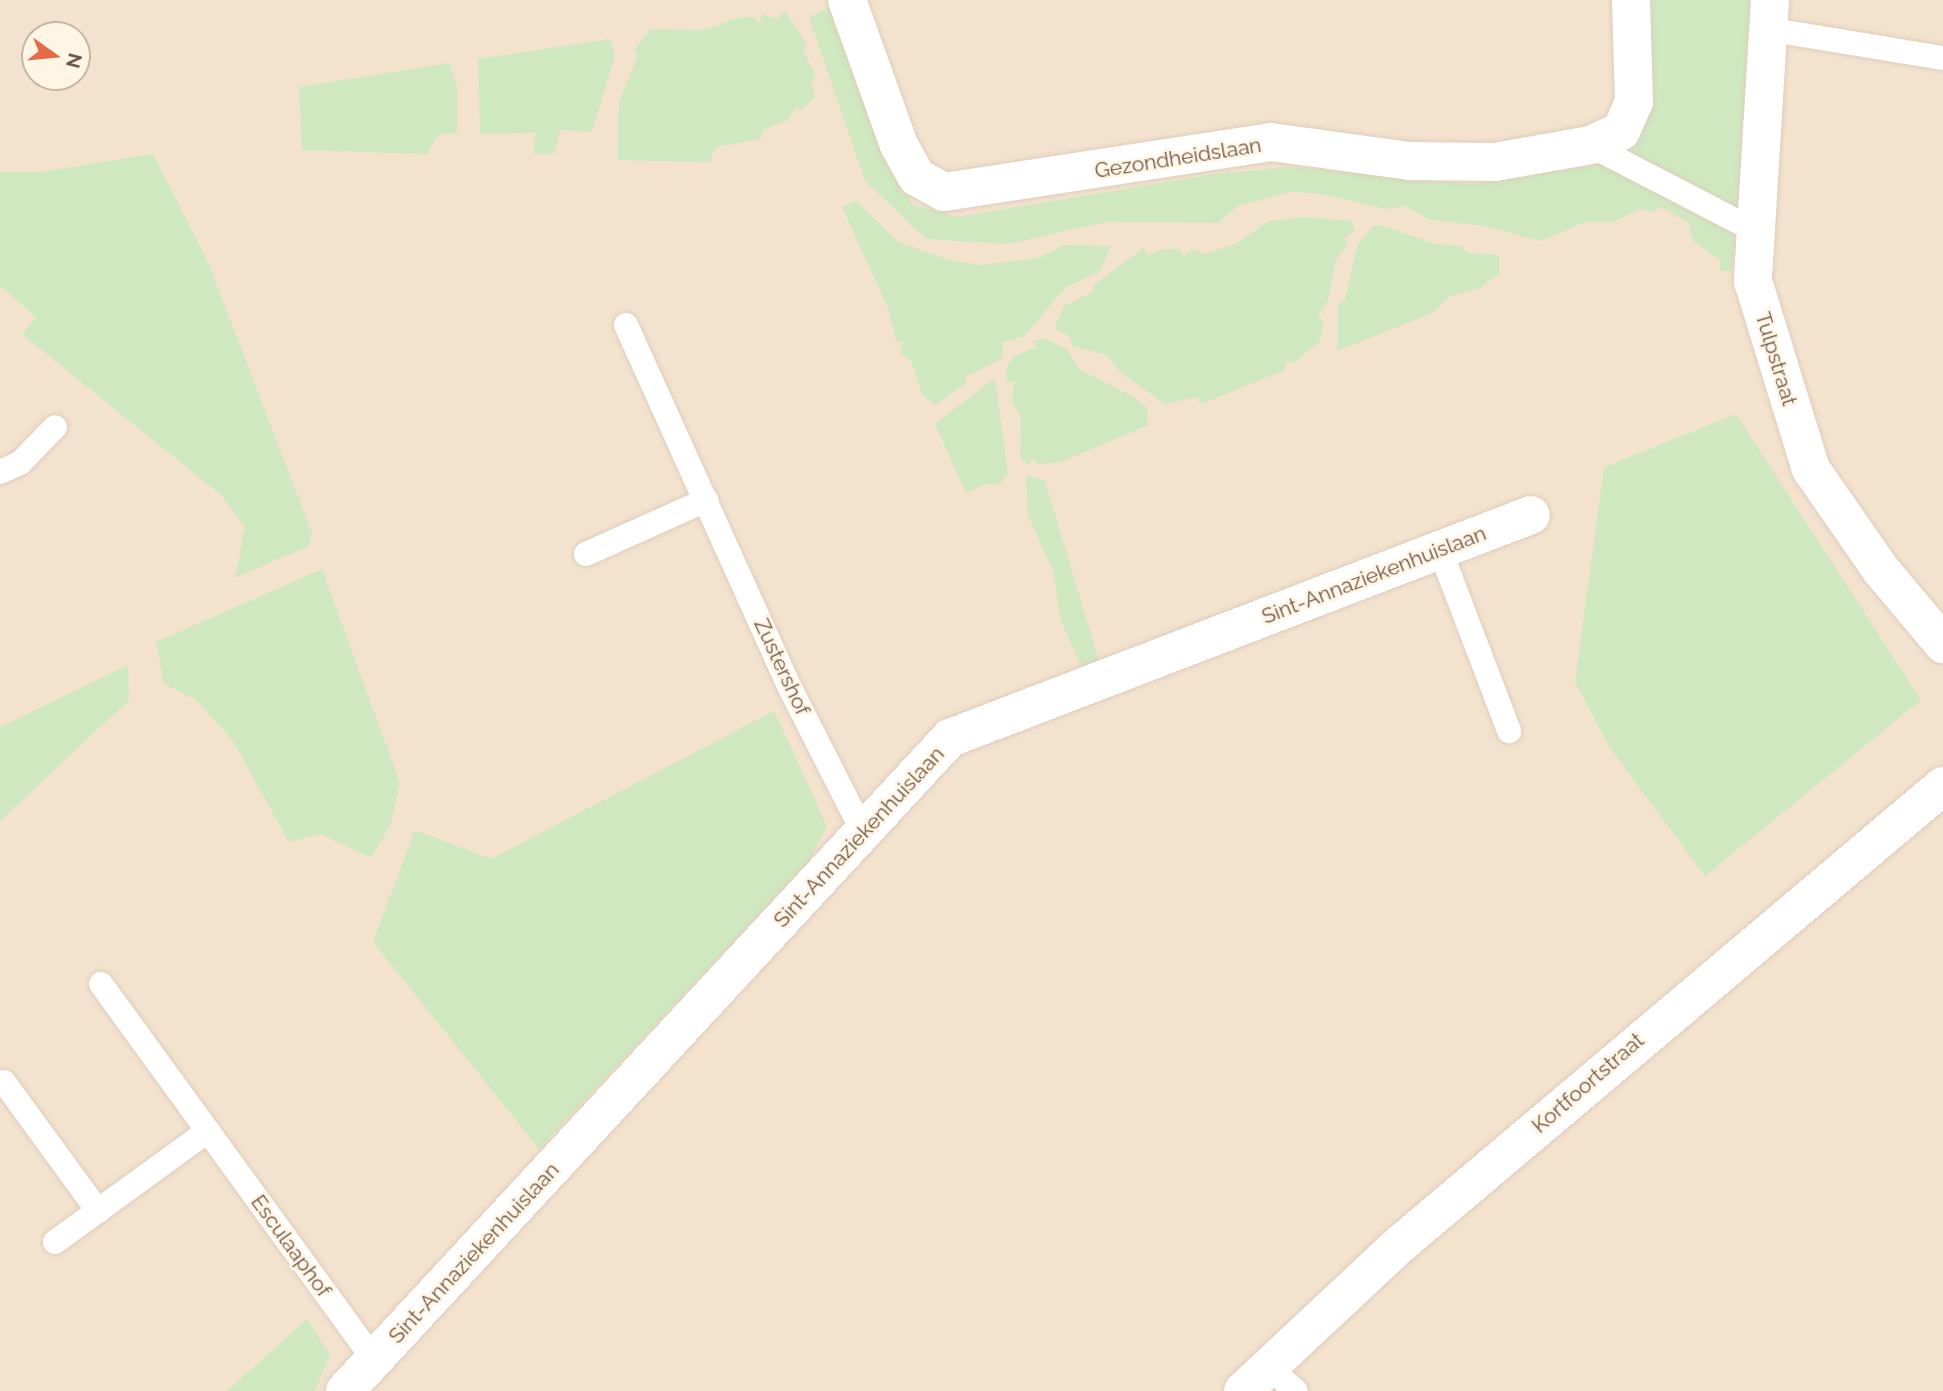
<!DOCTYPE html>
<style>
body{margin:0}
#map{position:relative;width:1943px;height:1391px;overflow:hidden;background:#fbf1df;font-family:Raleway,sans-serif}
div>[style]{position:absolute}
.residential>*{inset:0;background:#f3e2ce}
.green>*{inset:0;background:#cfe8bf}
.roads{filter:drop-shadow(0 0 2px #dfcdbc) drop-shadow(0 0 2px #dfcdbc)}
.lane>*{height:24px;margin:-12px;padding:0 12px;transform-origin:12px;border-radius:12px;background:#fff}
.street>*{height:38px;margin:-19px;padding:0 19px;transform-origin:19px;border-radius:19px;background:#fff}
span{translate:-50% -50%;white-space:nowrap;text-align:center;line-height:1.15;-webkit-text-stroke:5px #fff5e5;paint-order:stroke}
.street-label{font-size:21px;color:#715748}
.north{position:absolute;left:21px;top:21px;width:70px;height:70px;box-sizing:border-box;background:#fff5e5;border:2px solid #c6b6a6;border-radius:50%;rotate:105deg;font-size:19px;font-weight:700;line-height:28px;text-align:center;color:#715748}
.north::after{content:'';display:block;margin:auto;width:24px;height:32px;background:#e46b45;clip-path:polygon(50% 0,100% 100%,50% 72%,0 100%)}
</style>
<div id="map">
<div class="residential">
<div style="clip-path:polygon(evenodd,0 0,1943px 0,1943px 1391px,0 1391px,0 0,35px 35px,77px 35px,77px 77px,35px 77px,35px 35px)"></div>
</div>
<div class="green">
<div style="clip-path:polygon(1641px 0,1756px 0,1732px 271px,1720px 271px,1720px 260px,1693px 241px,1688px 222px,1661px 207px,1652px 212px,1640px 209px,1613px 222px,1586px 222px,1540px 241px,1485px 226px,1431px 220px,1404px 206px,1387px 209px,1315px 193px,1289px 192px,1238px 206px,1218px 223px,1106px 222px,1008px 244px,926px 239px,865px 181px,809px 17px,833px 6px,888px 167px,913px 205px,958px 217px,1215px 174px,1286px 167px,1472px 184px,1610px 163px,1644px 133px)"></div>
<div style="clip-path:polygon(785px 11px,807px 45px,803px 50px,816px 76px,811px 83px,815px 97px,801px 110px,796px 107px,788px 120px,763px 130px,761px 139px,716px 147px,709px 162px,617px 160px,619px 102px,637px 58px,635px 49px,651px 29px,703px 30px,741px 17px,754px 17px,759px 24px,763px 14px,777px 19px)"></div>
<div style="clip-path:polygon(610px 39px,615px 55px,592px 132px,560px 130px,554px 154px,533px 154px,536px 133px,480px 134px,478px 59px)"></div>
<div style="clip-path:polygon(449px 63px,457px 85px,457px 133px,439px 134px,427px 154px,302px 150px,299px 87px)"></div>
<div style="clip-path:polygon(153px 154px,208px 262px,312px 533px,309px 546px,235px 578px,245px 528px,221px 495px,22px 334px,36px 318px,0 285px,0 172px,41px 172px)"></div>
<div style="clip-path:polygon(856px 201px,898px 242px,952px 261px,981px 265px,1039px 258px,1064px 245px,1111px 246px,1100px 271px,1065px 288px,1023px 337px,1002px 343px,1003px 358px,965px 377px,966px 383px,935px 405px,922px 394px,912px 363px,900px 352px,903px 343px,896px 341px,889px 310px,842px 207px)"></div>
<div style="clip-path:polygon(1302px 217px,1352px 221px,1354px 232px,1344px 238px,1348px 244px,1336px 260px,1328px 300px,1319px 314px,1324px 324px,1319px 342px,1295px 362px,1285px 362px,1285px 370px,1201px 404px,1197px 397px,1165px 404px,1120px 372px,1108px 356px,1072px 345px,1070px 336px,1054px 329px,1064px 306px,1093px 292px,1094px 285px,1143px 248px,1148px 255px,1163px 249px,1180px 249px,1183px 256px,1195px 249px,1205px 254px,1237px 243px,1269px 221px)"></div>
<div style="clip-path:polygon(1381px 225px,1435px 244px,1461px 246px,1467px 253px,1499px 255px,1499px 274px,1480px 288px,1451px 296px,1432px 313px,1337px 351px,1338px 305px,1345px 300px,1357px 246px,1373px 226px)"></div>
<div style="clip-path:polygon(1044px 338px,1067px 349px,1079px 369px,1136px 398px,1147px 409px,1148px 425px,1059px 463px,1038px 464px,1033px 459px,1028px 465px,1020px 458px,1021px 417px,1012px 402px,1014px 381px,1007px 382px,1006px 368px,1014px 356px,1037px 347px,1032px 341px)"></div>
<div style="clip-path:polygon(995px 378px,1008px 474px,999px 485px,986px 484px,966px 493px,935px 424px)"></div>
<div style="clip-path:polygon(1736px 414px,1921px 700px,1705px 876px,1610px 748px,1575px 682px,1604px 467px)"></div>
<div style="clip-path:polygon(1026px 475px,1045px 481px,1099px 661px,1082px 669px,1060px 618px,1054px 573px,1028px 515px)"></div>
<div style="clip-path:polygon(322px 569px,400px 783px,390px 826px,371px 858px,321px 834px,289px 842px,233px 741px,195px 699px,164px 684px,156px 642px)"></div>
<div style="clip-path:polygon(128px 665px,129px 700px,0 821px,0 727px)"></div>
<div style="clip-path:polygon(774px 711px,827px 826px,809px 861px,539px 1149px,373px 942px,415px 830px,491px 859px)"></div>
<div style="clip-path:polygon(307px 1319px,330px 1355px,315px 1391px,227px 1391px)"></div>
</div>
<div class="roads">
<div class="lane">
<div style="left:1767px;top:29px;width:178px;rotate:9.4deg"></div>
<div style="left:1590px;top:145px;width:187px;rotate:27.4deg"></div>
<div style="left:626px;top:325px;width:401px;rotate:65.7deg"></div>
<div style="left:791px;top:690px;width:159px;rotate:63.1deg"></div>
<div style="left:0;top:472px;width:22px;rotate:-24deg"></div>
<div style="left:20px;top:463px;width:50px;rotate:-45.8deg"></div>
<div style="left:1440px;top:550px;width:194px;rotate:69.1deg"></div>
<div style="left:586px;top:554px;width:132px;rotate:-24.2deg"></div>
<div style="left:101px;top:984px;width:465px;rotate:54deg"></div>
<div style="left:4px;top:1082px;width:160px;rotate:53.9deg"></div>
<div style="left:55px;top:1242px;width:189px;rotate:-36deg"></div>
<div style="left:1267px;top:1366px;width:38px;rotate:41deg"></div>
</div>
<div class="street">
<div style="left:847px;top:0;width:154px;rotate:70.3deg"></div>
<div style="left:899px;top:145px;width:37px;rotate:61deg"></div>
<div style="left:917px;top:177px;width:31px;rotate:29deg"></div>
<div style="left:944px;top:192px;width:331px;rotate:-8.7deg"></div>
<div style="left:1271px;top:142px;width:140px;rotate:7.8deg"></div>
<div style="left:1410px;top:161px;width:85px;rotate:0.7deg"></div>
<div style="left:1495px;top:162px;width:97px;rotate:-10.1deg"></div>
<div style="left:1590px;top:145px;width:34px;rotate:-24deg"></div>
<div style="left:1621px;top:131px;width:32px;rotate:-66deg"></div>
<div style="left:1634px;top:102px;width:102px;rotate:-91.7deg"></div>
<div style="left:1770px;top:0;width:282px;rotate:93.5deg"></div>
<div style="left:1753px;top:281px;width:197px;rotate:72.9deg"></div>
<div style="left:1811px;top:469px;width:123px;rotate:55.3deg"></div>
<div style="left:1881px;top:570px;width:97px;rotate:50deg"></div>
<div style="left:345px;top:1391px;width:890px;rotate:-47.19deg"></div>
<div style="left:950px;top:738px;width:622px;rotate:-21deg"></div>
<div style="left:1243px;top:1391px;width:212px;rotate:-43.1deg"></div>
<div style="left:1398px;top:1246px;width:713px;rotate:-40.17deg"></div>
</div>
</div>
<div class="street-label">
<span style="left:1178px;top:158px;rotate:-9deg">Gezondheidslaan</span>
<span style="left:1776px;top:359px;rotate:73deg">Tulpstraat</span>
<span style="left:1374px;top:575px;rotate:-21deg">Sint-Annaziekenhuislaan</span>
<span style="left:782px;top:667px;rotate:65deg">Zustershof</span>
<span style="left:859px;top:837px;rotate:-47deg">Sint-Annaziekenhuislaan</span>
<span style="left:1588px;top:1083px;rotate:-41deg">Kortfoortstraat</span>
<span style="left:291px;top:1246px;rotate:54deg">Esculaaphof</span>
<span style="left:474px;top:1253px;rotate:-47deg">Sint-Annaziekenhuislaan</span>
</div>
<div class="north">N</div>
</div>
